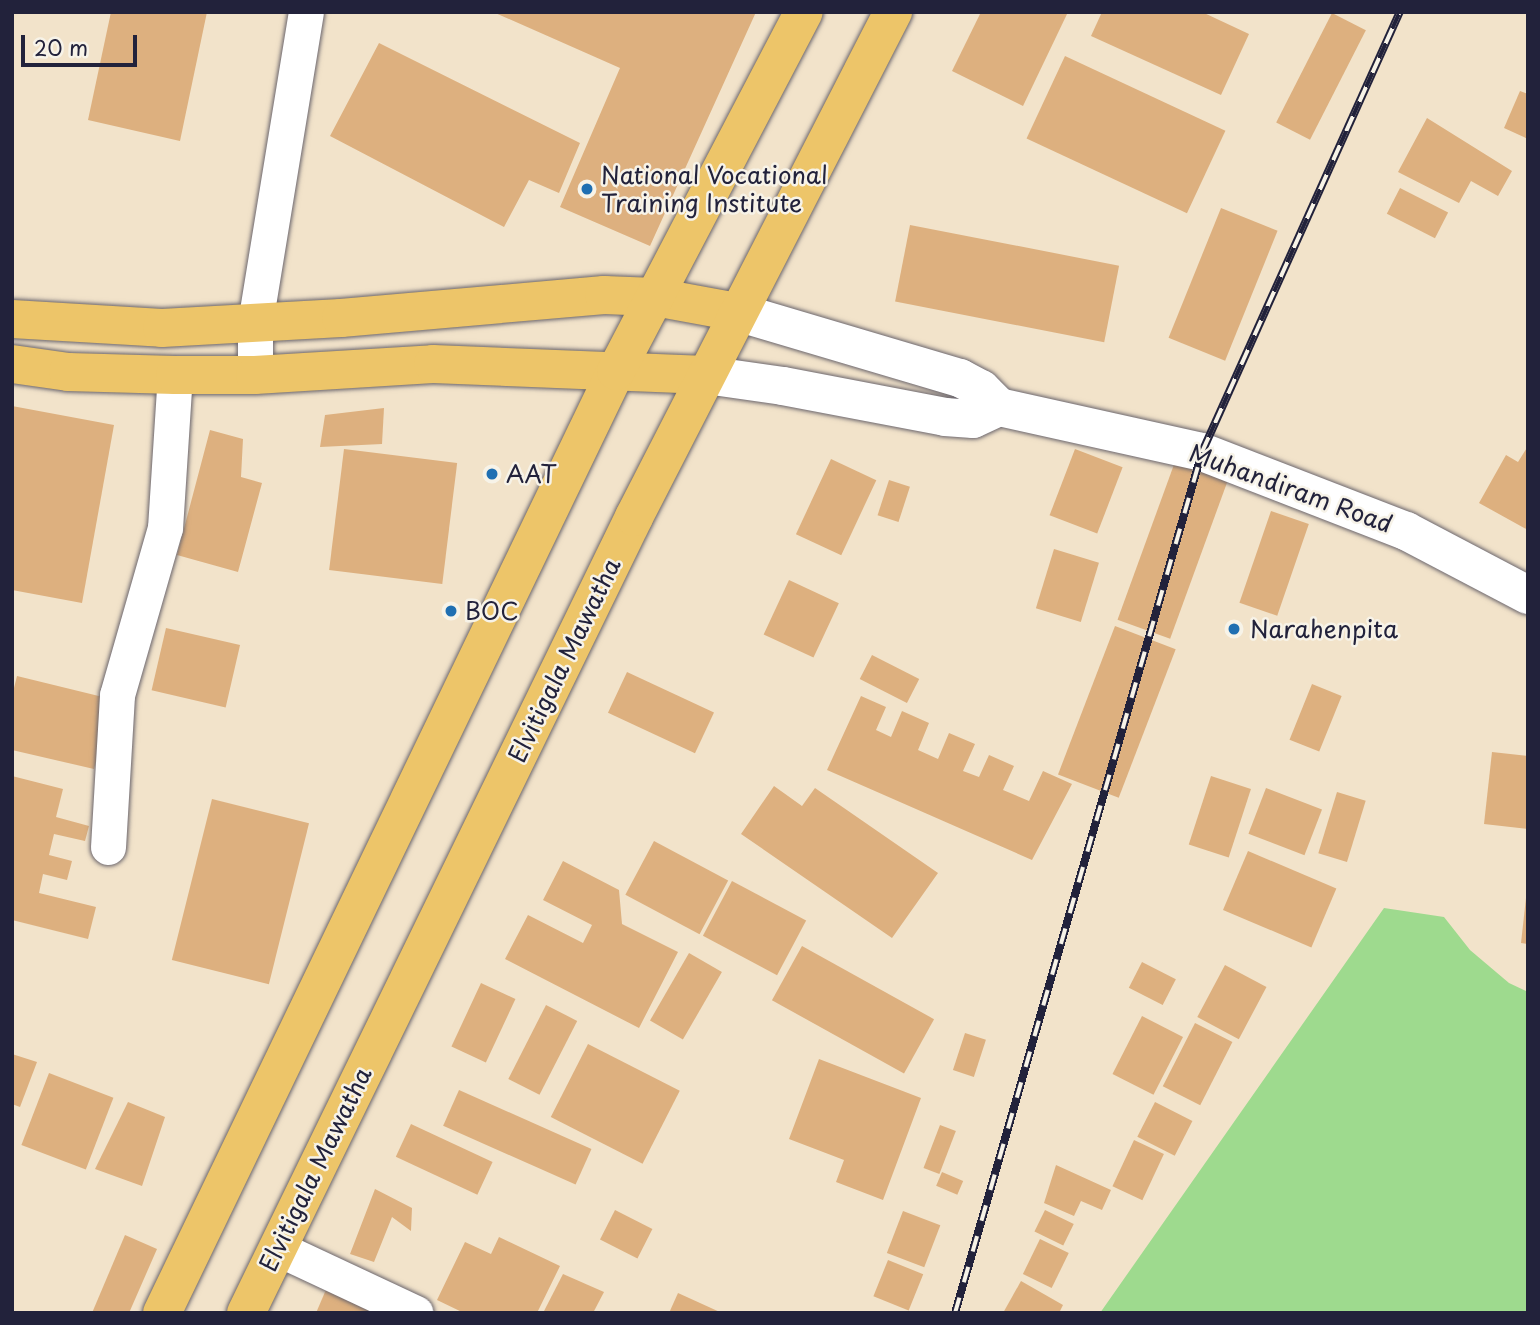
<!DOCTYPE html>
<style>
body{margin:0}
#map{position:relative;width:1540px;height:1325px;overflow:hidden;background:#f2e3ca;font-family:"Playpen Sans",sans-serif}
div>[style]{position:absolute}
.green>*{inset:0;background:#9eda8e}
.building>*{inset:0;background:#ddb07f;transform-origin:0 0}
.roads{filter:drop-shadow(0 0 2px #6b666d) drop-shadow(0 0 2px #6b666d)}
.minor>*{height:35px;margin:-17.5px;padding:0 17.5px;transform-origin:17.5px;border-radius:17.5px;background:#fff}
.tertiary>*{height:38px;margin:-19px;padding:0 19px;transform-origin:19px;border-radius:19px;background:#fff}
.primary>*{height:38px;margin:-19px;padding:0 19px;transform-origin:19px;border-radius:19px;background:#edc569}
.trunk>*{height:38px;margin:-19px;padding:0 19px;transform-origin:19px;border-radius:19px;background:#edc569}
.rail>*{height:8px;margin-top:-4px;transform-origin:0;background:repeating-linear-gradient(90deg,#f7f3e8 0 16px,#22223b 0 32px);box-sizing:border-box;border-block:2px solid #22223b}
.dots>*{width:19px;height:19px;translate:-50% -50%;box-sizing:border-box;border:4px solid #f7f3e8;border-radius:50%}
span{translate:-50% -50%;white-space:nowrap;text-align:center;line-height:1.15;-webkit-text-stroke:5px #f7f3e8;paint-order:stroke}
.poi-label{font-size:24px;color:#22223b}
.left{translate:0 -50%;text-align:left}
.street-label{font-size:24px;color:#22223b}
.frame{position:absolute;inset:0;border:14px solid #22223b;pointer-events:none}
.scale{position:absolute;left:21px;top:35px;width:116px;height:32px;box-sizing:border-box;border:4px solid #22223b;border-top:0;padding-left:9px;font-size:21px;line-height:24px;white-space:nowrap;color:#22223b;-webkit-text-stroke:5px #f7f3e8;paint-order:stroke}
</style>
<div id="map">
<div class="green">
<div style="clip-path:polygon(1384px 908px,1444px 917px,1470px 950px,1509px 983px,1528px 992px,1528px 1313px,1100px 1313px)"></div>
</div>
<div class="building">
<div style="clip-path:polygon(111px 12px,207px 12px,180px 141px,88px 120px)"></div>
<div style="clip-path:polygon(493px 12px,756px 12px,650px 246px,560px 207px,620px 68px)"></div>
<div style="clip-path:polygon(981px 12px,1068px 12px,1023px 106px,952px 71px)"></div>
<div style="clip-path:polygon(1102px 12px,1202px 12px,1249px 34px,1221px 95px,1091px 36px)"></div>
<div style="left:1332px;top:13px;width:38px;height:123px;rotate:27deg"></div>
<div style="clip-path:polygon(379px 43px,580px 143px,559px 193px,529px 180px,504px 227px,330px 136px)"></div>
<div style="left:1065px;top:56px;width:177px;height:91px;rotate:25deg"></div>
<div style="clip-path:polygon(1520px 91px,1528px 94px,1528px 139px,1504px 128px)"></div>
<div style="clip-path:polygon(1427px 118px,1512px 171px,1498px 196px,1471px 181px,1459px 203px,1398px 172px)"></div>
<div style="left:1400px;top:188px;width:54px;height:29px;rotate:27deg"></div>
<div style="left:1221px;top:208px;width:61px;height:140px;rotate:22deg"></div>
<div style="left:910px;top:225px;width:213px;height:78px;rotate:11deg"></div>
<div style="clip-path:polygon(12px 406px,114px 425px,82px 603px,12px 590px)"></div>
<div style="clip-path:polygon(384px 408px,382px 444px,320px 447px,325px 415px)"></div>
<div style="clip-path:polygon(210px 430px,243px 439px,241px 477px,262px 483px,238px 572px,177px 555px)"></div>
<div style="clip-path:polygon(1528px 446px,1528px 530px,1479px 503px,1506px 455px,1518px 462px)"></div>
<div style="left:344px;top:449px;width:114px;height:122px;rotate:7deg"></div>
<div style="left:1075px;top:449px;width:51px;height:71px;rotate:21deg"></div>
<div style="left:831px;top:459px;width:50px;height:83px;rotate:25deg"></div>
<div style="left:1176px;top:459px;width:56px;height:171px;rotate:20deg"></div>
<div style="left:889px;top:480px;width:22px;height:37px;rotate:18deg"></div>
<div style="left:1271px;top:511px;width:40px;height:97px;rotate:19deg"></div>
<div style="left:1054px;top:549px;width:47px;height:62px;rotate:17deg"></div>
<div style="left:789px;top:580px;width:55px;height:60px;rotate:25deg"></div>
<div style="left:1115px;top:626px;width:65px;height:159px;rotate:21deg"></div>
<div style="left:166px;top:628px;width:76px;height:64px;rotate:13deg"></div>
<div style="left:872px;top:655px;width:53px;height:27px;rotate:27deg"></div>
<div style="left:627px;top:672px;width:96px;height:45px;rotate:25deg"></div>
<div style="clip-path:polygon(17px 676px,111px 699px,94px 769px,12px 750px,12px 696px)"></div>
<div style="left:1312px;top:684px;width:32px;height:60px;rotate:22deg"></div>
<div style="clip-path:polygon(861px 696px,886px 707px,876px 730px,891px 737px,902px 711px,929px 723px,918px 750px,938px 759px,949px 733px,975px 744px,963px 771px,979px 777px,989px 755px,1014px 766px,1003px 790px,1029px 801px,1043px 771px,1072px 784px,1032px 860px,827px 770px)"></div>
<div style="clip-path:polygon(1492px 752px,1528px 756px,1528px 829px,1484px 824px)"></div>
<div style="clip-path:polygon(12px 776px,63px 789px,56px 817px,89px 826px,85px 841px,54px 834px,49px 855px,72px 861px,67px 880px,43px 874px,39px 893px,96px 907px,88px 939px,12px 920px)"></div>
<div style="left:1211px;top:776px;width:42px;height:72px;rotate:18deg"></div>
<div style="clip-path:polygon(774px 786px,802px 806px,815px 788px,938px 873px,892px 938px,741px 834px)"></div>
<div style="left:1266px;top:788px;width:60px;height:49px;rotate:21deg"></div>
<div style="left:1337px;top:792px;width:30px;height:64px;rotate:17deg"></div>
<div style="left:212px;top:799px;width:100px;height:166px;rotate:14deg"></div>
<div style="left:654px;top:841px;width:84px;height:61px;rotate:28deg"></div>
<div style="left:1248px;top:851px;width:96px;height:64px;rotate:23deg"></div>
<div style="clip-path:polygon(563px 861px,619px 890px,622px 924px,678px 952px,639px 1028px,505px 959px,528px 915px,583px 943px,592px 925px,543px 900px)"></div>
<div style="left:732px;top:881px;width:84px;height:62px;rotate:28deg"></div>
<div style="clip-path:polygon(1526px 898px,1528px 898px,1528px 944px,1521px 943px)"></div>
<div style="left:802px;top:946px;width:151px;height:62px;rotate:29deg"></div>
<div style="left:689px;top:953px;width:38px;height:78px;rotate:30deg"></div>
<div style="left:1142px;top:962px;width:38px;height:29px;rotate:27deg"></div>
<div style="left:1225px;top:965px;width:47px;height:59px;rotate:28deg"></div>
<div style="left:481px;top:983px;width:38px;height:70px;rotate:25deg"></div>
<div style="left:546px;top:1005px;width:35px;height:83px;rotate:27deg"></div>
<div style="left:1142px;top:1016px;width:46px;height:65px;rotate:27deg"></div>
<div style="left:1195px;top:1023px;width:42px;height:71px;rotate:27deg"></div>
<div style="left:965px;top:1033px;width:22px;height:39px;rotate:18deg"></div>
<div style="left:588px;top:1044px;width:103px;height:82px;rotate:27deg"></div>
<div style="clip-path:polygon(12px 1054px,37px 1062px,20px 1107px,12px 1104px)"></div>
<div style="clip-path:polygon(819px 1059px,921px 1098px,883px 1200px,836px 1182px,844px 1160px,789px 1139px)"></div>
<div style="left:49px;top:1073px;width:69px;height:77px;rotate:21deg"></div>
<div style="left:459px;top:1090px;width:145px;height:39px;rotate:24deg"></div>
<div style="clip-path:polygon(128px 1102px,165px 1117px,142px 1186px,95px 1169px)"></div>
<div style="left:1155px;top:1102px;width:42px;height:39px;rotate:27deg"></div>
<div style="left:411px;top:1124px;width:90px;height:36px;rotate:25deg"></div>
<div style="left:940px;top:1125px;width:17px;height:46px;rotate:21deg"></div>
<div style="left:1134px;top:1140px;width:33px;height:51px;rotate:25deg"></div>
<div style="clip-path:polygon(1056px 1165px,1111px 1190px,1102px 1210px,1081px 1201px,1074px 1216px,1044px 1203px)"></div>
<div style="left:942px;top:1172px;width:23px;height:15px;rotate:23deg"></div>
<div style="clip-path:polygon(375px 1189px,412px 1208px,411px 1231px,392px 1217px,374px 1262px,350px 1254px)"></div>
<div style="left:615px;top:1210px;width:42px;height:33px;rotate:27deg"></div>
<div style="left:1045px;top:1210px;width:32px;height:24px;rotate:26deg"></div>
<div style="left:903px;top:1211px;width:40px;height:45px;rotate:21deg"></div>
<div style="clip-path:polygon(125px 1235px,157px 1249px,129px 1313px,92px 1313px)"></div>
<div style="clip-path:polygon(499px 1237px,560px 1266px,537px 1313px,464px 1313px,437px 1300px,465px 1242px,491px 1254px)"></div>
<div style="left:1040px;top:1239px;width:32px;height:39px;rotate:26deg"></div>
<div style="left:888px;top:1260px;width:38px;height:39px;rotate:22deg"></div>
<div style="clip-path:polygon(563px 1274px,604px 1292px,593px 1313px,543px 1313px)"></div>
<div style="clip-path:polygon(1021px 1281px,1063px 1305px,1059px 1313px,1003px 1313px)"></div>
<div style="clip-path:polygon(328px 1285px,388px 1313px,316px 1313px)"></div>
<div style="clip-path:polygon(678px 1293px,722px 1313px,669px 1313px)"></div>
</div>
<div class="roads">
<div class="minor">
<div style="left:255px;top:375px;width:52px;rotate:-90deg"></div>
<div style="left:255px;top:323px;width:315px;rotate:-80.7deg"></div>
<div style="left:108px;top:847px;width:152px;rotate:-86.6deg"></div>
<div style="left:117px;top:695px;width:174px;rotate:-74deg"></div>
<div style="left:165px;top:528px;width:153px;rotate:-86.3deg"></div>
<div style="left:277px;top:1248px;width:153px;rotate:25.1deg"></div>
</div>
<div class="tertiary">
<div style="left:737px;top:312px;width:233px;rotate:16.5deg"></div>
<div style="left:960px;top:378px;width:24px;rotate:28deg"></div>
<div style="left:981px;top:389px;width:25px;rotate:45deg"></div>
<div style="left:999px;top:407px;width:208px;rotate:12.5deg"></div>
<div style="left:1202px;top:452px;width:219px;rotate:21.2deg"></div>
<div style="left:1406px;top:531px;width:138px;rotate:27.7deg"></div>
<div style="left:706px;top:375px;width:78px;rotate:8.1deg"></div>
<div style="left:783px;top:386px;width:165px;rotate:10.8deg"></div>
<div style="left:945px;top:417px;width:28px;rotate:4deg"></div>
<div style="left:973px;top:419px;width:29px;rotate:-25deg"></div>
</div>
<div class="primary">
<div style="left:655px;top:297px;width:83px;rotate:10.4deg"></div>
<div style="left:12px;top:319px;width:150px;rotate:3.4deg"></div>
<div style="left:162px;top:328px;width:179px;rotate:-3.2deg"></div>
<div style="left:341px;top:318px;width:264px;rotate:-5deg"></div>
<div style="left:604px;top:295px;width:51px;rotate:2.2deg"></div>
<div style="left:12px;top:364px;width:57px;rotate:8.1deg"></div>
<div style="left:68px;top:372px;width:107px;rotate:1.6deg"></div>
<div style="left:175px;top:375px;width:80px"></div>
<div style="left:255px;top:375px;width:178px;rotate:-3.5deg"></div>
<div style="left:433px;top:364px;width:273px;rotate:2.3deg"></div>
</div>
<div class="trunk">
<div style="left:162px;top:1313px;width:1046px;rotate:-64.27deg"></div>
<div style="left:616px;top:371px;width:405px;rotate:-62.4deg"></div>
<div style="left:246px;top:1313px;width:886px;rotate:-64.01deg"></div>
<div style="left:634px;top:517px;width:568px;rotate:-62.85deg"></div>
</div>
</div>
<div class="rail">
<div style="left:955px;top:1313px;width:896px;rotate:-73.99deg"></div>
<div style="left:1202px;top:452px;width:482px;rotate:-65.8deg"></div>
</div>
<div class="dots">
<div style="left:587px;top:189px;background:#1f6fb2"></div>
<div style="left:492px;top:474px;background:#1f6fb2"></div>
<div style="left:451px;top:611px;background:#1f6fb2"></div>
<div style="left:1234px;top:629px;background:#1f6fb2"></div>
</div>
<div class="poi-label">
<span class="left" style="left:601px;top:189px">National Vocational<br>Training Institute</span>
<span class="left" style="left:506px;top:474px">AAT</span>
<span class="left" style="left:465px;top:611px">BOC</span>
<span class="left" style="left:1250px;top:629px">Narahenpita</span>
</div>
<div class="street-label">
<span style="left:1291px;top:488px;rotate:20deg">Muhandiram Road</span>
<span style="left:564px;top:660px;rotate:-64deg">Elvitigala Mawatha</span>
<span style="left:315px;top:1169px;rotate:-64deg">Elvitigala Mawatha</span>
</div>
<div class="frame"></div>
<div class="scale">20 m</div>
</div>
